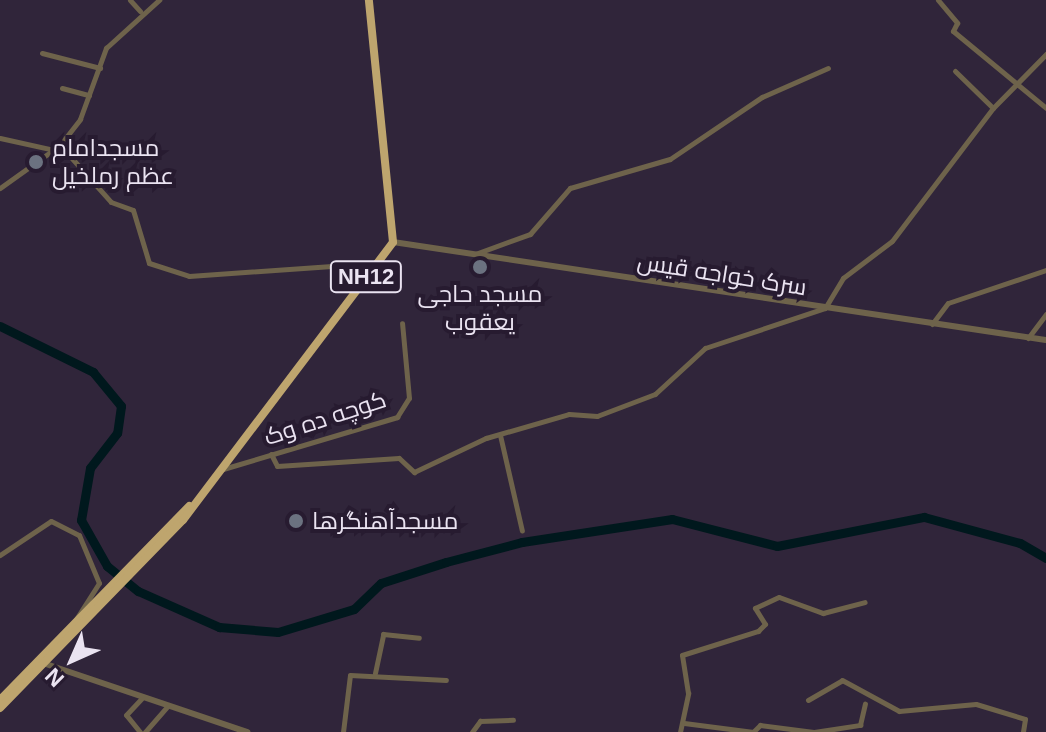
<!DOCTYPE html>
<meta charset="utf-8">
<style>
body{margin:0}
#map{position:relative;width:1046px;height:732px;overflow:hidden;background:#30253a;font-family:Arial,Cairo,sans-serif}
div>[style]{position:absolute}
.river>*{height:9px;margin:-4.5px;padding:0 4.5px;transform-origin:4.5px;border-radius:4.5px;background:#00181d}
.minor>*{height:5px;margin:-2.5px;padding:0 2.5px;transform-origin:2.5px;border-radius:2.5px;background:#6e634b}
.tertiary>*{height:6px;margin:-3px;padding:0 3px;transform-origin:3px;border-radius:3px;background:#6e634b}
.trunk>*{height:8px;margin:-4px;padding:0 4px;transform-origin:4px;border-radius:4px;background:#bea56e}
.dots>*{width:22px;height:22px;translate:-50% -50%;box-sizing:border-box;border:4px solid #271b30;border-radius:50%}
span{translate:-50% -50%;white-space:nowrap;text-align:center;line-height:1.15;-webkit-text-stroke:8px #271b30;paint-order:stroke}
.shield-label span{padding:2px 6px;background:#271b30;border:2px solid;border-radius:6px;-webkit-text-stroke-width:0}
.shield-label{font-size:22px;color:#eae3f1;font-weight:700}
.poi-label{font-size:24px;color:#eae3f1}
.left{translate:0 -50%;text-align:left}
.street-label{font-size:24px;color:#eae3f1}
.north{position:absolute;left:32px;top:620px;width:80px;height:80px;-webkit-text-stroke:6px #271b30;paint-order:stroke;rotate:225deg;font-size:22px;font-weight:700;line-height:32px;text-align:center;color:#eae3f1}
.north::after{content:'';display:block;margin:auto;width:28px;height:36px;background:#eae3f1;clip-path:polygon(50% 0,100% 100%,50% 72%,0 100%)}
</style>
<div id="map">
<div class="river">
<div style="left:0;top:326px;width:104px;rotate:26.3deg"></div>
<div style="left:93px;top:372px;width:44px;rotate:50.5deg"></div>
<div style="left:121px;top:406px;width:27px;rotate:98deg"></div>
<div style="left:117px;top:433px;width:44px;rotate:127.6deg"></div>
<div style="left:90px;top:468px;width:53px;rotate:99.8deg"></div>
<div style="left:81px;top:520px;width:53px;rotate:60.5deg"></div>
<div style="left:107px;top:566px;width:40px;rotate:39deg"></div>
<div style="left:138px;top:591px;width:89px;rotate:24deg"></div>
<div style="left:219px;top:627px;width:59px;rotate:4.8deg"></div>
<div style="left:278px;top:632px;width:79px;rotate:-16.8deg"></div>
<div style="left:354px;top:609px;width:37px;rotate:-44deg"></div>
<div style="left:381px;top:583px;width:68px;rotate:-17.9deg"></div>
<div style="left:446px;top:562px;width:79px;rotate:-14.7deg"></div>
<div style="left:522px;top:542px;width:152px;rotate:-8.7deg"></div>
<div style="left:672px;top:519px;width:108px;rotate:14.4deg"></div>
<div style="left:777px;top:546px;width:150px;rotate:-11.2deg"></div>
<div style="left:924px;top:517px;width:99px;rotate:15.2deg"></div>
<div style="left:1020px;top:543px;width:30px;rotate:30deg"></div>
</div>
<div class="minor">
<div style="left:130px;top:0;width:15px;rotate:48deg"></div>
<div style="left:938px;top:0;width:30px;rotate:50deg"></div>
<div style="left:957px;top:23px;width:9px;rotate:117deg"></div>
<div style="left:953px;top:31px;width:121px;rotate:39.6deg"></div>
<div style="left:42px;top:53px;width:60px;rotate:14.5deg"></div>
<div style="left:955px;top:71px;width:53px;rotate:44.2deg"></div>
<div style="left:62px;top:88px;width:28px;rotate:15deg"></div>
<div style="left:0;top:138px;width:55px;rotate:12.5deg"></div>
<div style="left:60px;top:145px;width:76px;rotate:48.2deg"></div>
<div style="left:111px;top:202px;width:23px;rotate:20deg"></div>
<div style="left:133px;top:210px;width:55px;rotate:73.2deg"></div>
<div style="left:149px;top:263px;width:42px;rotate:18deg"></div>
<div style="left:189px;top:276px;width:186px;rotate:-4deg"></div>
<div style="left:0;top:188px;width:74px;rotate:-35.6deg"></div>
<div style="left:60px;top:145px;width:33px;rotate:-52deg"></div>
<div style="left:80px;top:119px;width:76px;rotate:-69.9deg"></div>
<div style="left:106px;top:48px;width:72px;rotate:-42.2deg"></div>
<div style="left:475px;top:254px;width:59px;rotate:-20deg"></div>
<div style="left:530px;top:234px;width:61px;rotate:-49deg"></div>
<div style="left:570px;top:188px;width:104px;rotate:-16.2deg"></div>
<div style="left:670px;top:159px;width:111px;rotate:-34deg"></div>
<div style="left:762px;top:97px;width:72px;rotate:-23.7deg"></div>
<div style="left:932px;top:324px;width:26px;rotate:-53deg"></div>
<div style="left:948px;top:303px;width:103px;rotate:-18.6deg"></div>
<div style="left:1028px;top:338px;width:30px;rotate:-53deg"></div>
<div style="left:500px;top:435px;width:98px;rotate:77.1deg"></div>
<div style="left:271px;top:454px;width:13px;rotate:63deg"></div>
<div style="left:277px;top:466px;width:122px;rotate:-3.8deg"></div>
<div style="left:399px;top:458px;width:21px;rotate:43deg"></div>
<div style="left:414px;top:472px;width:80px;rotate:-25.3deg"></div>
<div style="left:486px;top:438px;width:86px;rotate:-16.1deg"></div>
<div style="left:569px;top:414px;width:28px;rotate:4deg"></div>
<div style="left:597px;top:416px;width:62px;rotate:-20.8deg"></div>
<div style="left:655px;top:394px;width:68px;rotate:-42.6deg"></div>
<div style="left:705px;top:348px;width:126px;rotate:-18.4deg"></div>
<div style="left:825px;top:308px;width:35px;rotate:-59deg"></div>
<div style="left:843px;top:278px;width:61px;rotate:-37.1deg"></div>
<div style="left:892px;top:241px;width:167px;rotate:-52.8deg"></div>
<div style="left:993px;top:108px;width:76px;rotate:-45.5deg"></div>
<div style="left:223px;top:469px;width:182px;rotate:-16.6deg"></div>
<div style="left:397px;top:417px;width:22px;rotate:-58deg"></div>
<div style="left:409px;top:398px;width:75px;rotate:-95.3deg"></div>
<div style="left:0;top:555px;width:61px;rotate:-33.7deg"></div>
<div style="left:51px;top:521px;width:31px;rotate:27deg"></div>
<div style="left:79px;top:535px;width:52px;rotate:67.4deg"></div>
<div style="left:99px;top:583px;width:49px;rotate:122.4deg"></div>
<div style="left:375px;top:673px;width:40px;rotate:-78deg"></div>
<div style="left:383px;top:634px;width:36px;rotate:6deg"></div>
<div style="left:808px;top:700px;width:39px;rotate:-30deg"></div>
<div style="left:842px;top:680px;width:65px;rotate:28.5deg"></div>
<div style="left:899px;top:711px;width:77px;rotate:-5.2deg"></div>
<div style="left:976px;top:704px;width:51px;rotate:17deg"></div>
<div style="left:1025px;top:719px;width:13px;rotate:99deg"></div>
<div style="left:684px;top:723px;width:70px;rotate:7.4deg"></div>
<div style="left:140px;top:732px;width:22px;rotate:-129deg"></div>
<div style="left:126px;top:715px;width:23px;rotate:-47deg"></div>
<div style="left:145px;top:732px;width:35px;rotate:-49deg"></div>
<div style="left:343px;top:732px;width:57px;rotate:-83deg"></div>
<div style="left:350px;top:675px;width:96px;rotate:3deg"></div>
<div style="left:472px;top:732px;width:14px;rotate:-54deg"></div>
<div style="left:480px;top:721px;width:33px;rotate:-2deg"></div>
<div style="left:680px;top:732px;width:40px;rotate:-78deg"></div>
<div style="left:688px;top:693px;width:38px;rotate:-99deg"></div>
<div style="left:682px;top:655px;width:80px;rotate:-17.5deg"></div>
<div style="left:758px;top:631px;width:10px;rotate:-45deg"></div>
<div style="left:765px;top:624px;width:19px;rotate:-122deg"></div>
<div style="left:755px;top:608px;width:26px;rotate:-25deg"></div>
<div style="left:779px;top:597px;width:47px;rotate:20deg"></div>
<div style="left:823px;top:613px;width:43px;rotate:-14.7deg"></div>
<div style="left:753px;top:732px;width:10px;rotate:-45deg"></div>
<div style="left:760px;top:725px;width:54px;rotate:7.4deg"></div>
<div style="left:814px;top:732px;width:47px;rotate:-8.7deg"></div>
<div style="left:860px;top:725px;width:22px;rotate:-77deg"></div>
</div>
<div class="tertiary">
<div style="left:393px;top:242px;width:660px;rotate:8.54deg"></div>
<div style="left:40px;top:662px;width:219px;rotate:18.7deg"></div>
</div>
<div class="trunk">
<div style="left:0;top:700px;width:271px;rotate:-45.7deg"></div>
<div style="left:0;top:708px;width:262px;rotate:-45.8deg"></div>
<div style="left:183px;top:520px;width:348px;rotate:-52.9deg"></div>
<div style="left:393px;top:242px;width:243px;rotate:-95.7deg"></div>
</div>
<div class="dots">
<div style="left:36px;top:162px;background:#6b7280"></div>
<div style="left:480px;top:267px;background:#6b7280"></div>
<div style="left:296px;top:521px;background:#6b7280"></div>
</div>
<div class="shield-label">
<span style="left:366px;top:277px">NH12</span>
</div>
<div class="poi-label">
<span class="left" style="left:52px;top:162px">مسجدامام<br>عظم رملخیل</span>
<span style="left:480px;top:308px">مسجد حاجی<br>یعقوب</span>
<span class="left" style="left:312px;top:521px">مسجدآهنگرها</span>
</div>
<div class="street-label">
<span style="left:722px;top:274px;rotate:9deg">سرک خواجه قیس</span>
<span style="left:325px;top:418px;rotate:-18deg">کوچه ده وک</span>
</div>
<div class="north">N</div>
</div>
